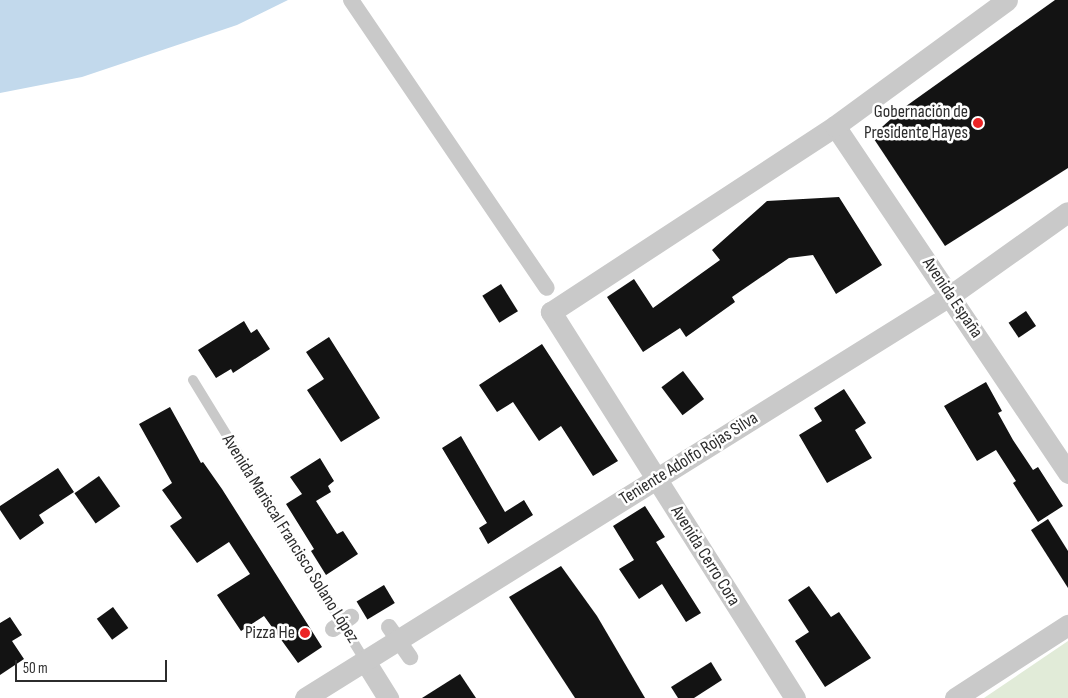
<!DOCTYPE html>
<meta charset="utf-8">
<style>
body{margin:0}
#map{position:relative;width:1068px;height:698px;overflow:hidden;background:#fff;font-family:"Sofia Sans Condensed",sans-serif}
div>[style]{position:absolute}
.green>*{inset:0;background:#e1ebd8}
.water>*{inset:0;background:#c2d9ec}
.building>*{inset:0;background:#131313;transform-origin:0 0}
.service>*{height:10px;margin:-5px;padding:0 5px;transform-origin:5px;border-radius:5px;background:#c9c9c9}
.pedestrian>*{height:16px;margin:-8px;padding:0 8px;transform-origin:8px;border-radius:8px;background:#c9c9c9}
.minor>*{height:21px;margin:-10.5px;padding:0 10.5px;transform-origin:10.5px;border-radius:10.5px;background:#c9c9c9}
.dots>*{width:14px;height:14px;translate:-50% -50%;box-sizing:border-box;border:2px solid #fff;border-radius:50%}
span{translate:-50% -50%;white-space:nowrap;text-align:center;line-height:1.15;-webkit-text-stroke:5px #fff;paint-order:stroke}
.poi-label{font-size:18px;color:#2c2c2c}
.right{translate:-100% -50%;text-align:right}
.street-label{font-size:18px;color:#2c2c2c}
.scale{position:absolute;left:15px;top:660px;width:152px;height:22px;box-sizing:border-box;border:2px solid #2c2c2c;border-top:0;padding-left:6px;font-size:15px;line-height:18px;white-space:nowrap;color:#2c2c2c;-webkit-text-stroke:4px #fff;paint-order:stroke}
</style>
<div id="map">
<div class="green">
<div style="clip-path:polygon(1068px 641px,1068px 698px,984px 698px)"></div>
</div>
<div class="water">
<div style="clip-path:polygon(0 0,288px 0,237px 25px,82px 77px,0 93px)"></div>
</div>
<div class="building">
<div style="clip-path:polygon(1055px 0,1068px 0,1068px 168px,945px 246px,872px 136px,902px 109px)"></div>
<div style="clip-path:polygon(839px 197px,882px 265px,836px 294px,813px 255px,789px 258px,732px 297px,735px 302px,686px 337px,680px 328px,643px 352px,607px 297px,634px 279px,653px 308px,720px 260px,712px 250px,767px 201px)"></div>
<div style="left:501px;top:284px;width:32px;height:22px;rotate:58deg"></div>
<div style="left:1026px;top:311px;width:18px;height:21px;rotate:56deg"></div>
<div style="clip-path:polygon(244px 321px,251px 333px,257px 329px,270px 349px,233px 373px,231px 369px,216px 378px,198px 350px)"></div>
<div style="clip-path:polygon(329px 337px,380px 418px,341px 442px,307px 390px,324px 379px,306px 352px)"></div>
<div style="clip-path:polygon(542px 344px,618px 461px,593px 476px,561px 426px,539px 441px,513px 402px,497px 412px,479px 385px)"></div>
<div style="left:683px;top:371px;width:35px;height:27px;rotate:53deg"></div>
<div style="clip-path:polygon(986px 382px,1002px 411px,998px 413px,1013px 440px,1033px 470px,1038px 467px,1063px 506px,1038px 522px,1013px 483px,1016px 481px,996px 450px,977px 461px,944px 406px)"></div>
<div style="clip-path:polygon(844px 389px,866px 423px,855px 430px,872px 458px,827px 483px,799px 435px,822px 421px,814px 408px)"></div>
<div style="clip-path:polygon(170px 407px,201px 463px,203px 462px,222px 489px,322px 647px,298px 663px,264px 616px,241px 631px,217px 595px,250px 574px,229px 542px,197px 563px,170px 526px,182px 518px,162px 490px,172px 483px,139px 424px)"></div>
<div style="clip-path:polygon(461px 436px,505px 512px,524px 500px,533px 515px,488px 544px,479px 528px,487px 523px,442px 448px)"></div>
<div style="clip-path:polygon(320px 458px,334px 481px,328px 486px,331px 492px,316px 501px,337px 534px,343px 531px,358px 554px,326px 575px,311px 551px,314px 549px,286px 504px,302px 494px,290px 477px)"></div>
<div style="clip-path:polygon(58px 468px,74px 492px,39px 515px,44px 523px,20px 540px,0 510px,0 506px)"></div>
<div style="left:99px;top:476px;width:37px;height:30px;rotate:55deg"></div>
<div style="clip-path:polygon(645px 506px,665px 537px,656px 542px,701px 613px,686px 622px,662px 584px,639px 599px,619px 569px,634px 560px,613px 526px)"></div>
<div style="clip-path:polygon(1048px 519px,1068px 551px,1068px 588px,1031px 530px)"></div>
<div style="clip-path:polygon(561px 566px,597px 616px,645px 698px,575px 698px,509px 597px)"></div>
<div style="left:384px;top:585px;width:21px;height:32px;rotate:59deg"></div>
<div style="clip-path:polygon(809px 586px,831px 617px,839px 612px,871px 658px,825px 687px,795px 641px,809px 632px,788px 600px)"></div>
<div style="left:113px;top:607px;width:26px;height:20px;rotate:54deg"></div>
<div style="clip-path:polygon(10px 617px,22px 635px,12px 641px,24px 659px,0 675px,0 623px)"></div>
<div style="clip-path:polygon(711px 662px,722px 680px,694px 698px,678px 698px,671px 687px)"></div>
<div style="clip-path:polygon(460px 674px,476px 698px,422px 698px)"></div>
</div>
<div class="service">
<div style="left:193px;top:380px;width:329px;rotate:58.5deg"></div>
</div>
<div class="pedestrian">
<div style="left:351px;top:0;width:348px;rotate:55.8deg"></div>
<div style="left:389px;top:627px;width:37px;rotate:55deg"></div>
<div style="left:333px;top:629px;width:22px;rotate:-34deg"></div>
</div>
<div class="minor">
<div style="left:835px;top:126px;width:418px;rotate:56.1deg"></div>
<div style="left:365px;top:661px;width:44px;rotate:58.1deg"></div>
<div style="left:305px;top:698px;width:761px;rotate:-31.96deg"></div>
<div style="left:951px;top:295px;width:143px;rotate:-35.4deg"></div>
<div style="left:795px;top:698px;width:457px;rotate:-122.3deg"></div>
<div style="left:551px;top:312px;width:339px;rotate:-33.2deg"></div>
<div style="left:835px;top:126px;width:213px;rotate:-36.2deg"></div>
<div style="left:955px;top:698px;width:135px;rotate:-32.9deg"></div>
</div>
<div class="dots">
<div style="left:978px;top:123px;background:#ec2425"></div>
<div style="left:305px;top:633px;background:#ec2425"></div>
</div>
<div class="poi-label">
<span class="right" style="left:968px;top:123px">Gobernación de<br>Presidente Hayes</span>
<span class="right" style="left:295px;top:633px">Pizza He</span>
</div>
<div class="street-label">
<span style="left:952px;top:298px;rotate:56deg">Avenida España</span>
<span style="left:689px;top:459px;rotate:-32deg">Teniente Adolfo Rojas Silva</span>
<span style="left:290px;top:539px;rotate:58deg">Avenida Mariscal Francisco Solano López</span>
<span style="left:705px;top:556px;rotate:58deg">Avenida Cerro Cora</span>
</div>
<div class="scale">50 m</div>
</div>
